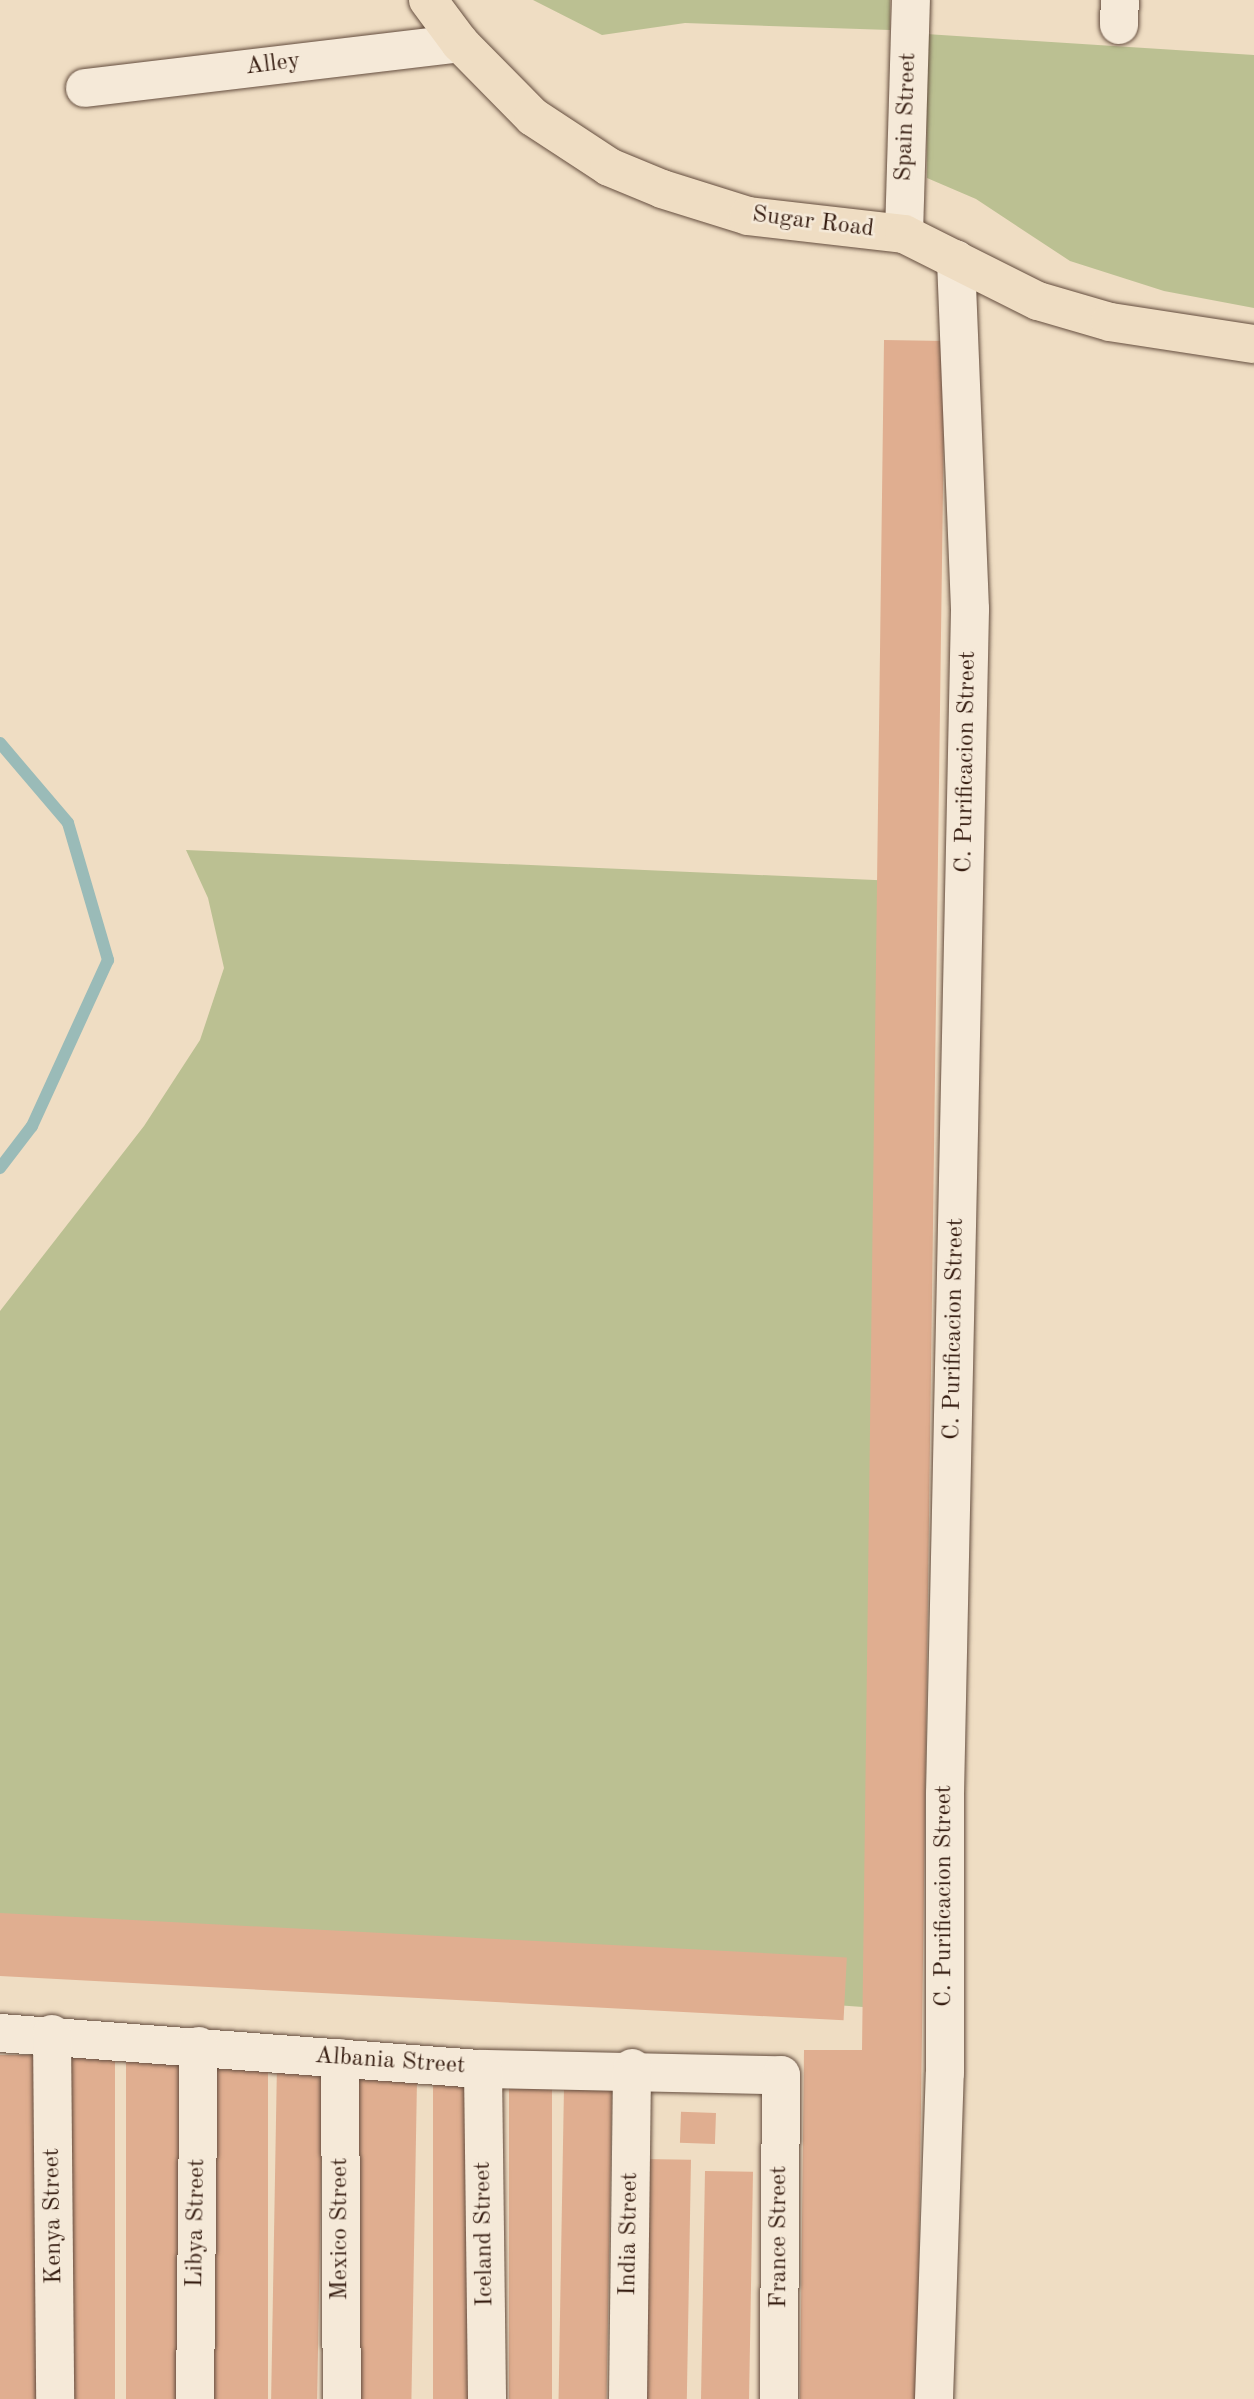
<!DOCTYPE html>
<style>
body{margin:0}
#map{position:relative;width:1254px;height:2399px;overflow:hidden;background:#efddc3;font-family:"Old Standard TT",serif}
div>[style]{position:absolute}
.green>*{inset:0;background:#bbc092}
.stream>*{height:12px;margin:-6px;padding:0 6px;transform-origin:6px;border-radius:6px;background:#9abbb8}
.building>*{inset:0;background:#e0ae90;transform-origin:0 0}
.roads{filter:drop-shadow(0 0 2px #644d3e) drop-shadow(0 0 2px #644d3e)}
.minor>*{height:38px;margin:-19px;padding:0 19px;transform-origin:19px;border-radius:19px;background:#f5e9d8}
.major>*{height:38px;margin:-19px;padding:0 19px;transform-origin:19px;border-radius:19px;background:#efddc3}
span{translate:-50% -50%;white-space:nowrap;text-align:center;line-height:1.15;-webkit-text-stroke:5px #f5e9d8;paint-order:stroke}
.street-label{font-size:24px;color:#361d11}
</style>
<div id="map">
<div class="green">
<div style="clip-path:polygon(533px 0,890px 0,890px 30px,685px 23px,602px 35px)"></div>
<div style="clip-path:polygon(926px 34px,1254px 55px,1254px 308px,1164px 291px,1070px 261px,976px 199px,927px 178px)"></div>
<div style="clip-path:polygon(186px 850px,897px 881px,863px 2007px,0 1945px,0 1311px,144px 1126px,200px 1040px,224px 968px,208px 898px)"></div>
</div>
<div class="stream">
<div style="left:0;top:743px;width:105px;rotate:49.6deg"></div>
<div style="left:68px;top:823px;width:143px;rotate:73.7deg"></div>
<div style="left:108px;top:960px;width:183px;rotate:114.6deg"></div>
<div style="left:32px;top:1126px;width:53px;rotate:127.3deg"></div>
</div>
<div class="building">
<div style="clip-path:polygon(884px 340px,945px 341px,917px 2399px,800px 2399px,804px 2050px,862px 2050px)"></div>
<div style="left:0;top:1913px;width:848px;height:63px;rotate:3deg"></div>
<div style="left:67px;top:2054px;width:48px;height:345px"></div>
<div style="left:0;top:2055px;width:40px;height:344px"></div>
<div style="left:126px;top:2056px;width:60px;height:343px"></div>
<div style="left:209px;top:2059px;width:59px;height:340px"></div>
<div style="left:277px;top:2063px;width:46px;height:336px;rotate:1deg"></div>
<div style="left:433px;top:2076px;width:44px;height:323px"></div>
<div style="left:357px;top:2079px;width:60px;height:320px;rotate:1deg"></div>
<div style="left:509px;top:2086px;width:43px;height:313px"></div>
<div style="left:564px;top:2087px;width:48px;height:312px;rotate:1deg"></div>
<div style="left:716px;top:2113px;width:31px;height:35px;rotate:92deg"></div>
<div style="left:643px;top:2159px;width:48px;height:240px;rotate:1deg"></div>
<div style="left:705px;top:2171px;width:48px;height:228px;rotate:1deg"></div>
</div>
<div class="roads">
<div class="minor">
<div style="left:1119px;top:25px;width:25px;rotate:-88deg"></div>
<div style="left:85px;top:88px;width:378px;rotate:-6.8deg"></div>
<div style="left:904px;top:234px;width:234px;rotate:-88.3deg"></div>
<div style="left:0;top:2033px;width:484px;rotate:4.3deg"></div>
<div style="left:483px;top:2069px;width:298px;rotate:1.2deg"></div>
<div style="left:781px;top:2075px;width:324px;rotate:90.4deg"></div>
<div style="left:52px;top:2034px;width:365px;rotate:89.5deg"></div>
<div style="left:340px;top:2058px;width:341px;rotate:89.7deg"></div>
<div style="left:483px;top:2069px;width:330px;rotate:89.3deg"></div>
<div style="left:195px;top:2399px;width:353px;rotate:-89.4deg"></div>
<div style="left:628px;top:2399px;width:331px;rotate:-89.3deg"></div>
<div style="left:934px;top:2399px;width:326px;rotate:-88.1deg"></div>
<div style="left:945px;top:2073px;width:279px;rotate:-90deg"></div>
<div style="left:945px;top:1794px;width:1185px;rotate:-88.79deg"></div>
<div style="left:970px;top:609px;width:350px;rotate:-92.3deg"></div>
</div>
<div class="major">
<div style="left:428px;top:0;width:54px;rotate:53.3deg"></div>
<div style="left:460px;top:43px;width:104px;rotate:45.4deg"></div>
<div style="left:533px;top:117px;width:91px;rotate:33.3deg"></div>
<div style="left:609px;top:167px;width:57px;rotate:22.5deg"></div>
<div style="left:662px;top:189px;width:90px;rotate:17.4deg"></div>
<div style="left:748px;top:216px;width:157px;rotate:6.6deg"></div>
<div style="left:904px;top:234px;width:150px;rotate:26.6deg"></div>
<div style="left:1038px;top:301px;width:75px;rotate:16.3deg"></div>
<div style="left:1110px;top:322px;width:146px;rotate:8.7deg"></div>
</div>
</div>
<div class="street-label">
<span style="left:273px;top:65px;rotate:-7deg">Alley</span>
<span style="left:907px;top:117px;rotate:-88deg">Spain Street</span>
<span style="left:813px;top:223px;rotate:7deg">Sugar Road</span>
<span style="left:967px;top:762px;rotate:-89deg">C. Purificacion Street</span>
<span style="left:955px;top:1329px;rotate:-89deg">C. Purificacion Street</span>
<span style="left:945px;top:1896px;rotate:-90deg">C. Purificacion Street</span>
<span style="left:390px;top:2062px;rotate:4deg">Albania Street</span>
<span style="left:54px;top:2216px;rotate:-91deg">Kenya Street</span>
<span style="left:197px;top:2223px;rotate:-89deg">Libya Street</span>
<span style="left:341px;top:2229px;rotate:-90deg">Mexico Street</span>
<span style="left:485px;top:2234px;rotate:-91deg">Iceland Street</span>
<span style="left:630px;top:2234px;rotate:-89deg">India Street</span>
<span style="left:780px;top:2237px;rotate:-90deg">France Street</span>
</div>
</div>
